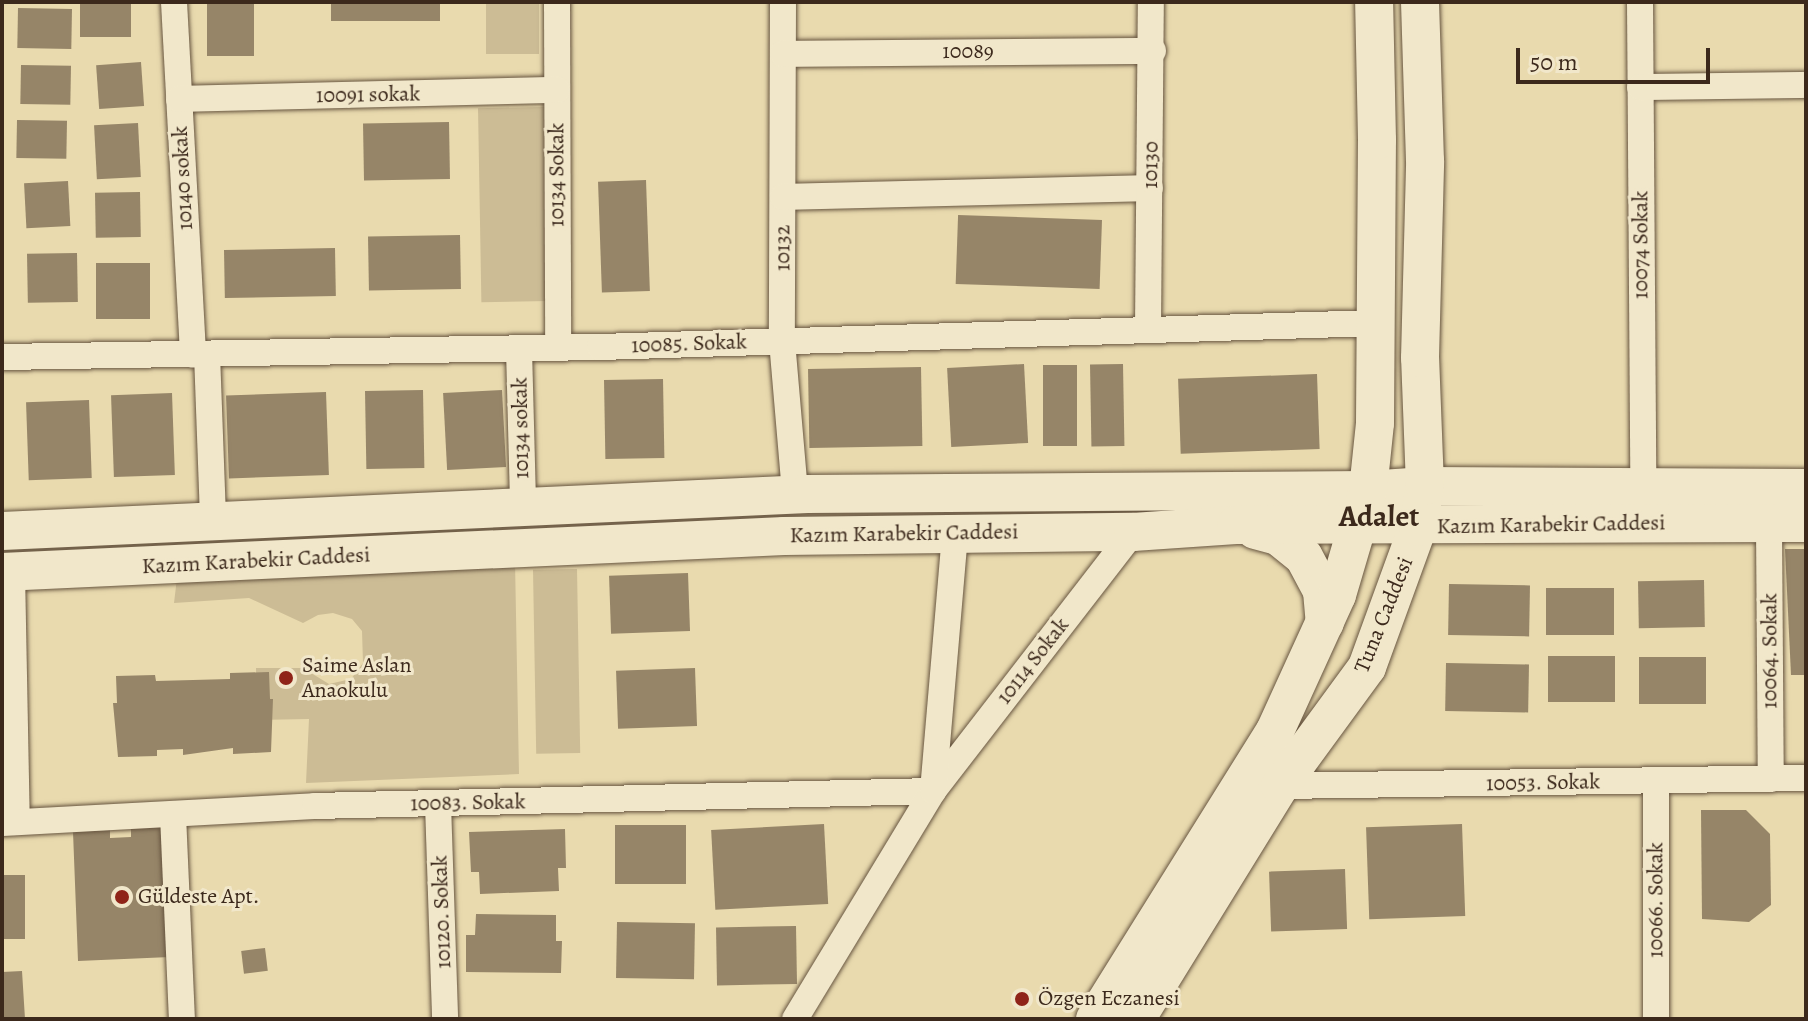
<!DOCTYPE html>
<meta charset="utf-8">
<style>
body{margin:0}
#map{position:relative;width:1808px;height:1021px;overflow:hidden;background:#e9daae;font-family:Alegreya,serif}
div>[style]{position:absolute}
.green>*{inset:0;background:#ccbc95;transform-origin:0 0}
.building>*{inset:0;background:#968568;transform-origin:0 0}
.roads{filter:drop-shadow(0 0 2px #675540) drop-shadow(0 0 2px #675540)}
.street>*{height:26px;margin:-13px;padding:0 13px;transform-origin:13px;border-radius:13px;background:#f1e7ca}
.secondary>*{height:38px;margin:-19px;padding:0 19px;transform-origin:19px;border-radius:19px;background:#f1e7ca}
.dots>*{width:22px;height:22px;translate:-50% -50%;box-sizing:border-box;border:4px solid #f1e7ca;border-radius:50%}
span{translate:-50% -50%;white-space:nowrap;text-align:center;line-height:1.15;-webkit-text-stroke:6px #f1e7ca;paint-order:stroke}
.street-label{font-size:22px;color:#3c291c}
.poi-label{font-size:22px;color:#3c291c}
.left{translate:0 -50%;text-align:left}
.district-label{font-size:30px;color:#3c291c;font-weight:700}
.frame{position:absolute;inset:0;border:4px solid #3c291c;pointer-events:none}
.scale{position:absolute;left:1516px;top:48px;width:194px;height:36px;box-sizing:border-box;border:4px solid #3c291c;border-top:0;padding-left:10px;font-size:24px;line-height:28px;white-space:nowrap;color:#3c291c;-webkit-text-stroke:6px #f1e7ca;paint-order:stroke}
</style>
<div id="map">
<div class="green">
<div style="left:486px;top:2px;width:53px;height:52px"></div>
<div style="left:545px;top:107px;width:194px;height:67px;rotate:89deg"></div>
<div style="clip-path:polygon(515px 561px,519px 774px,306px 783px,309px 719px,257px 720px,256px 668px,303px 668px,329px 684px,351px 679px,363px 663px,362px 631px,352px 619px,333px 613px,318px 615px,303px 623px,249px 598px,174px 603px,177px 578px)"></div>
<div style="left:577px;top:569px;width:184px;height:44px;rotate:89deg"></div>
</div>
<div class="building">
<div style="left:80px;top:2px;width:51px;height:35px"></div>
<div style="left:207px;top:2px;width:47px;height:54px"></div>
<div style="left:331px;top:2px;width:109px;height:19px"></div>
<div style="left:18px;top:8px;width:54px;height:40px;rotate:1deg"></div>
<div style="left:141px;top:62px;width:44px;height:45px;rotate:86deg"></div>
<div style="left:21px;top:65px;width:50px;height:39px;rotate:1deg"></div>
<div style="left:17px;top:120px;width:50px;height:38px;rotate:1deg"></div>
<div style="left:449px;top:122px;width:57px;height:86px;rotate:89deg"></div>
<div style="left:138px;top:123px;width:54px;height:44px;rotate:87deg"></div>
<div style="left:646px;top:180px;width:111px;height:48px;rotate:88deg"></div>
<div style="left:68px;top:181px;width:45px;height:44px;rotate:87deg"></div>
<div style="left:140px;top:192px;width:45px;height:45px;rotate:89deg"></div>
<div style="left:1102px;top:220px;width:69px;height:144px;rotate:92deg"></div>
<div style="left:460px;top:235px;width:54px;height:92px;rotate:89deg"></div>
<div style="left:335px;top:248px;width:48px;height:111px;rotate:89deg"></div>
<div style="left:77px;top:253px;width:49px;height:50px;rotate:89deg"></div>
<div style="left:150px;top:263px;width:56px;height:54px;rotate:90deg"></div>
<div style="left:1024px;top:364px;width:79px;height:77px;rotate:87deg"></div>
<div style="left:1123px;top:364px;width:82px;height:33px;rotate:89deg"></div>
<div style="left:1043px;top:365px;width:34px;height:81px"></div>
<div style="left:921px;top:367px;width:79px;height:113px;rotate:89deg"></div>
<div style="left:1317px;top:374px;width:75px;height:139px;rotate:88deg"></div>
<div style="left:663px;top:379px;width:79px;height:59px;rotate:89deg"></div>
<div style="left:423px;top:390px;width:78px;height:58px;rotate:89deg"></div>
<div style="left:502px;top:390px;width:77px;height:59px;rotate:87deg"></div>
<div style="left:326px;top:392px;width:83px;height:100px;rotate:88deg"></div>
<div style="left:172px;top:393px;width:82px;height:61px;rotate:88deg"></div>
<div style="left:89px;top:400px;width:78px;height:63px;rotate:88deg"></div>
<div style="clip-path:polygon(1785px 549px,1806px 549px,1806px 675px,1791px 675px)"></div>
<div style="left:688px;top:573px;width:58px;height:79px;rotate:88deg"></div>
<div style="left:1704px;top:580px;width:47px;height:66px;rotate:89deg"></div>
<div style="left:1449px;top:584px;width:81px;height:51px;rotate:1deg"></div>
<div style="left:1546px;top:588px;width:68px;height:47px"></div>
<div style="left:1615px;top:656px;width:46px;height:67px;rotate:90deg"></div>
<div style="left:1639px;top:657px;width:67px;height:47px"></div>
<div style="left:1446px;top:663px;width:83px;height:48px;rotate:1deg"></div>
<div style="left:695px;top:668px;width:58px;height:79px;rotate:88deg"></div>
<div style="clip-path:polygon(269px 672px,270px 699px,273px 699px,271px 752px,233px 754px,233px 748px,183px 755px,183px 749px,157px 750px,157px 756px,118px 757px,113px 703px,117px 703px,116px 676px,155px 675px,156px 681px,230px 679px,230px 673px)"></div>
<div style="clip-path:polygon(1701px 810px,1746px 810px,1770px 834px,1771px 905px,1749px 922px,1702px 919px)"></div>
<div style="left:824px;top:824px;width:80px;height:113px;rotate:87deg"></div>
<div style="left:1462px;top:824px;width:92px;height:96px;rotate:88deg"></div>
<div style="left:615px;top:825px;width:71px;height:59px"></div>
<div style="clip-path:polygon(165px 827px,170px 957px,78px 961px,73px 832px,110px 830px,110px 838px,131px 837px,131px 828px)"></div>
<div style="clip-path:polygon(565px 829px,566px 868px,558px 868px,559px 891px,480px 894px,479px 872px,471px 872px,469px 832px)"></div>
<div style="left:1345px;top:869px;width:60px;height:76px;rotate:88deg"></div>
<div style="left:2px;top:875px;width:23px;height:64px"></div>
<div style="clip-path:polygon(476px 914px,556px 915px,556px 941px,562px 941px,561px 973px,466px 972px,466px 935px,475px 935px)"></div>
<div style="left:617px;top:922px;width:78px;height:56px;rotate:1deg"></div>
<div style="left:796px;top:926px;width:58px;height:80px;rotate:89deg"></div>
<div style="left:265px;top:948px;width:23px;height:24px;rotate:83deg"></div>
<div style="clip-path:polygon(22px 971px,25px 1019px,2px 1019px,2px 972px)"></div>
</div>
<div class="roads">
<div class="street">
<div style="left:174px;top:2px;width:353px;rotate:86.9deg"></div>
<div style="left:557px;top:2px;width:346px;rotate:89.8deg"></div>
<div style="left:783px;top:2px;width:339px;rotate:90.2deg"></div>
<div style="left:782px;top:341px;width:154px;rotate:85.1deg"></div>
<div style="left:1640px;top:2px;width:486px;rotate:89.6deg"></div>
<div style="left:783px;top:54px;width:370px;rotate:-0.5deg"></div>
<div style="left:1640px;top:87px;width:166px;rotate:-0.7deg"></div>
<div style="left:179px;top:99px;width:378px;rotate:-1.4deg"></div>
<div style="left:783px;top:197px;width:367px;rotate:-1.4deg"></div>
<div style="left:1148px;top:328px;width:326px;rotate:-89.5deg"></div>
<div style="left:519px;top:349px;width:158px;rotate:88.5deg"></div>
<div style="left:207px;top:354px;width:166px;rotate:87.9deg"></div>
<div style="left:2px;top:357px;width:598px;rotate:-0.96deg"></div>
<div style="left:600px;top:347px;width:776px;rotate:-1.77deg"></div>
<div style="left:1769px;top:524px;width:255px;rotate:89.6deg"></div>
<div style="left:12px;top:572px;width:250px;rotate:88.9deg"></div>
<div style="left:1656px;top:781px;width:238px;rotate:90deg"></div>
<div style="left:1280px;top:786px;width:526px;rotate:-0.87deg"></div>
<div style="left:438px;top:804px;width:215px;rotate:88.1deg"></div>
<div style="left:173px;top:815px;width:204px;rotate:87.5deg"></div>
<div style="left:2px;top:823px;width:313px;rotate:-3.1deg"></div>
<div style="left:315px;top:806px;width:618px;rotate:-1.39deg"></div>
<div style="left:933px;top:791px;width:327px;rotate:-52.3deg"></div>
<div style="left:795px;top:1019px;width:267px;rotate:-58.8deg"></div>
<div style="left:933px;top:791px;width:259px;rotate:-85.1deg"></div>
</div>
<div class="secondary">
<div style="left:1255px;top:530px;width:24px;rotate:15deg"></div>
<div style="left:1278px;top:536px;width:33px;rotate:39deg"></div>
<div style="left:1304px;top:557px;width:38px;rotate:62deg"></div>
<div style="left:1322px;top:591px;width:32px;rotate:85deg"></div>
<div style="left:2px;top:531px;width:806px;rotate:-2.63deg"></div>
<div style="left:807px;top:494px;width:561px;rotate:-0.41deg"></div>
<div style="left:1368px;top:490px;width:57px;rotate:-4deg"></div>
<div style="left:1425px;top:486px;width:381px;rotate:0.3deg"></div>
<div style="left:2px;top:572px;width:783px;rotate:-2.64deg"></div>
<div style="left:784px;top:536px;width:349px;rotate:-0.7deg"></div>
<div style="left:1133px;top:532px;width:103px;rotate:-3.9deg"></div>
<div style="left:1236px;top:525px;width:570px;rotate:-0.2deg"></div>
<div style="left:1095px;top:1019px;width:340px;rotate:-58deg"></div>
<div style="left:1275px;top:731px;width:149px;rotate:-65.5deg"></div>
<div style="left:1337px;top:595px;width:109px;rotate:-73.6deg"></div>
<div style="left:1368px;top:490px;width:67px;rotate:-84deg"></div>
<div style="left:1375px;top:423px;width:283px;rotate:-89.6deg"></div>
<div style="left:1377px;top:140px;width:138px;rotate:-91.2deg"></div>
<div style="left:1136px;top:1019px;width:274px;rotate:-58.3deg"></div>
<div style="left:1280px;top:786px;width:147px;rotate:-53.8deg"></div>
<div style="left:1367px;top:667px;width:149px;rotate:-70deg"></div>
<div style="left:1418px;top:527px;width:42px;rotate:-80.3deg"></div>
<div style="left:1425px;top:486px;width:128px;rotate:-92.2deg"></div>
<div style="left:1420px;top:358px;width:197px;rotate:-88.5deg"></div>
<div style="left:1425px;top:161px;width:159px;rotate:-91.8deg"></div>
</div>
</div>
<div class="dots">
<div style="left:286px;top:678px;background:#8f2418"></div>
<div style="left:122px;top:897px;background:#8f2418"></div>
<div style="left:1022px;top:999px;background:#8f2418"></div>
</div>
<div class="street-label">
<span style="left:968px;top:52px">10089</span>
<span style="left:368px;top:95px;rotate:-1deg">10091 sokak</span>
<span style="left:1151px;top:165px;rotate:-89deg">10130</span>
<span style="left:557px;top:175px;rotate:-90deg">10134 Sokak</span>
<span style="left:183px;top:178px;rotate:-93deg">10140 sokak</span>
<span style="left:1641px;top:245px;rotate:-90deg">10074 Sokak</span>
<span style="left:783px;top:248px;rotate:-90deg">10132</span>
<span style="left:689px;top:344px;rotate:-2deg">10085. Sokak</span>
<span style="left:521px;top:428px;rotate:-91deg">10134 sokak</span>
<span style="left:1551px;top:525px;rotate:-1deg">Kazım Karabekir Caddesi</span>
<span style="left:904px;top:534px;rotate:-1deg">Kazım Karabekir Caddesi</span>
<span style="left:256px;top:561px;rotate:-3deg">Kazım Karabekir Caddesi</span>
<span style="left:1384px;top:615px;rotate:-68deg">Tuna Caddesi</span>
<span style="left:1770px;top:651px;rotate:-90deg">10064. Sokak</span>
<span style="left:1033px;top:661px;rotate:-52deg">10114 Sokak</span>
<span style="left:1543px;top:783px;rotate:-1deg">10053. Sokak</span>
<span style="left:468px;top:803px;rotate:-1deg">10083. Sokak</span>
<span style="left:1656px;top:900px;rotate:-90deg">10066. Sokak</span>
<span style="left:442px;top:912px;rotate:-92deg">10120. Sokak</span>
</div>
<div class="poi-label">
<span class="left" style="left:302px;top:678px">Saime Aslan<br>Anaokulu</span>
<span class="left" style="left:138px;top:897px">Güldeste Apt.</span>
<span class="left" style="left:1038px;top:999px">Özgen Eczanesi</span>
</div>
<div class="district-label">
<span style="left:1379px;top:516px">Adalet</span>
</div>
<div class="frame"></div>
<div class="scale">50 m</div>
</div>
